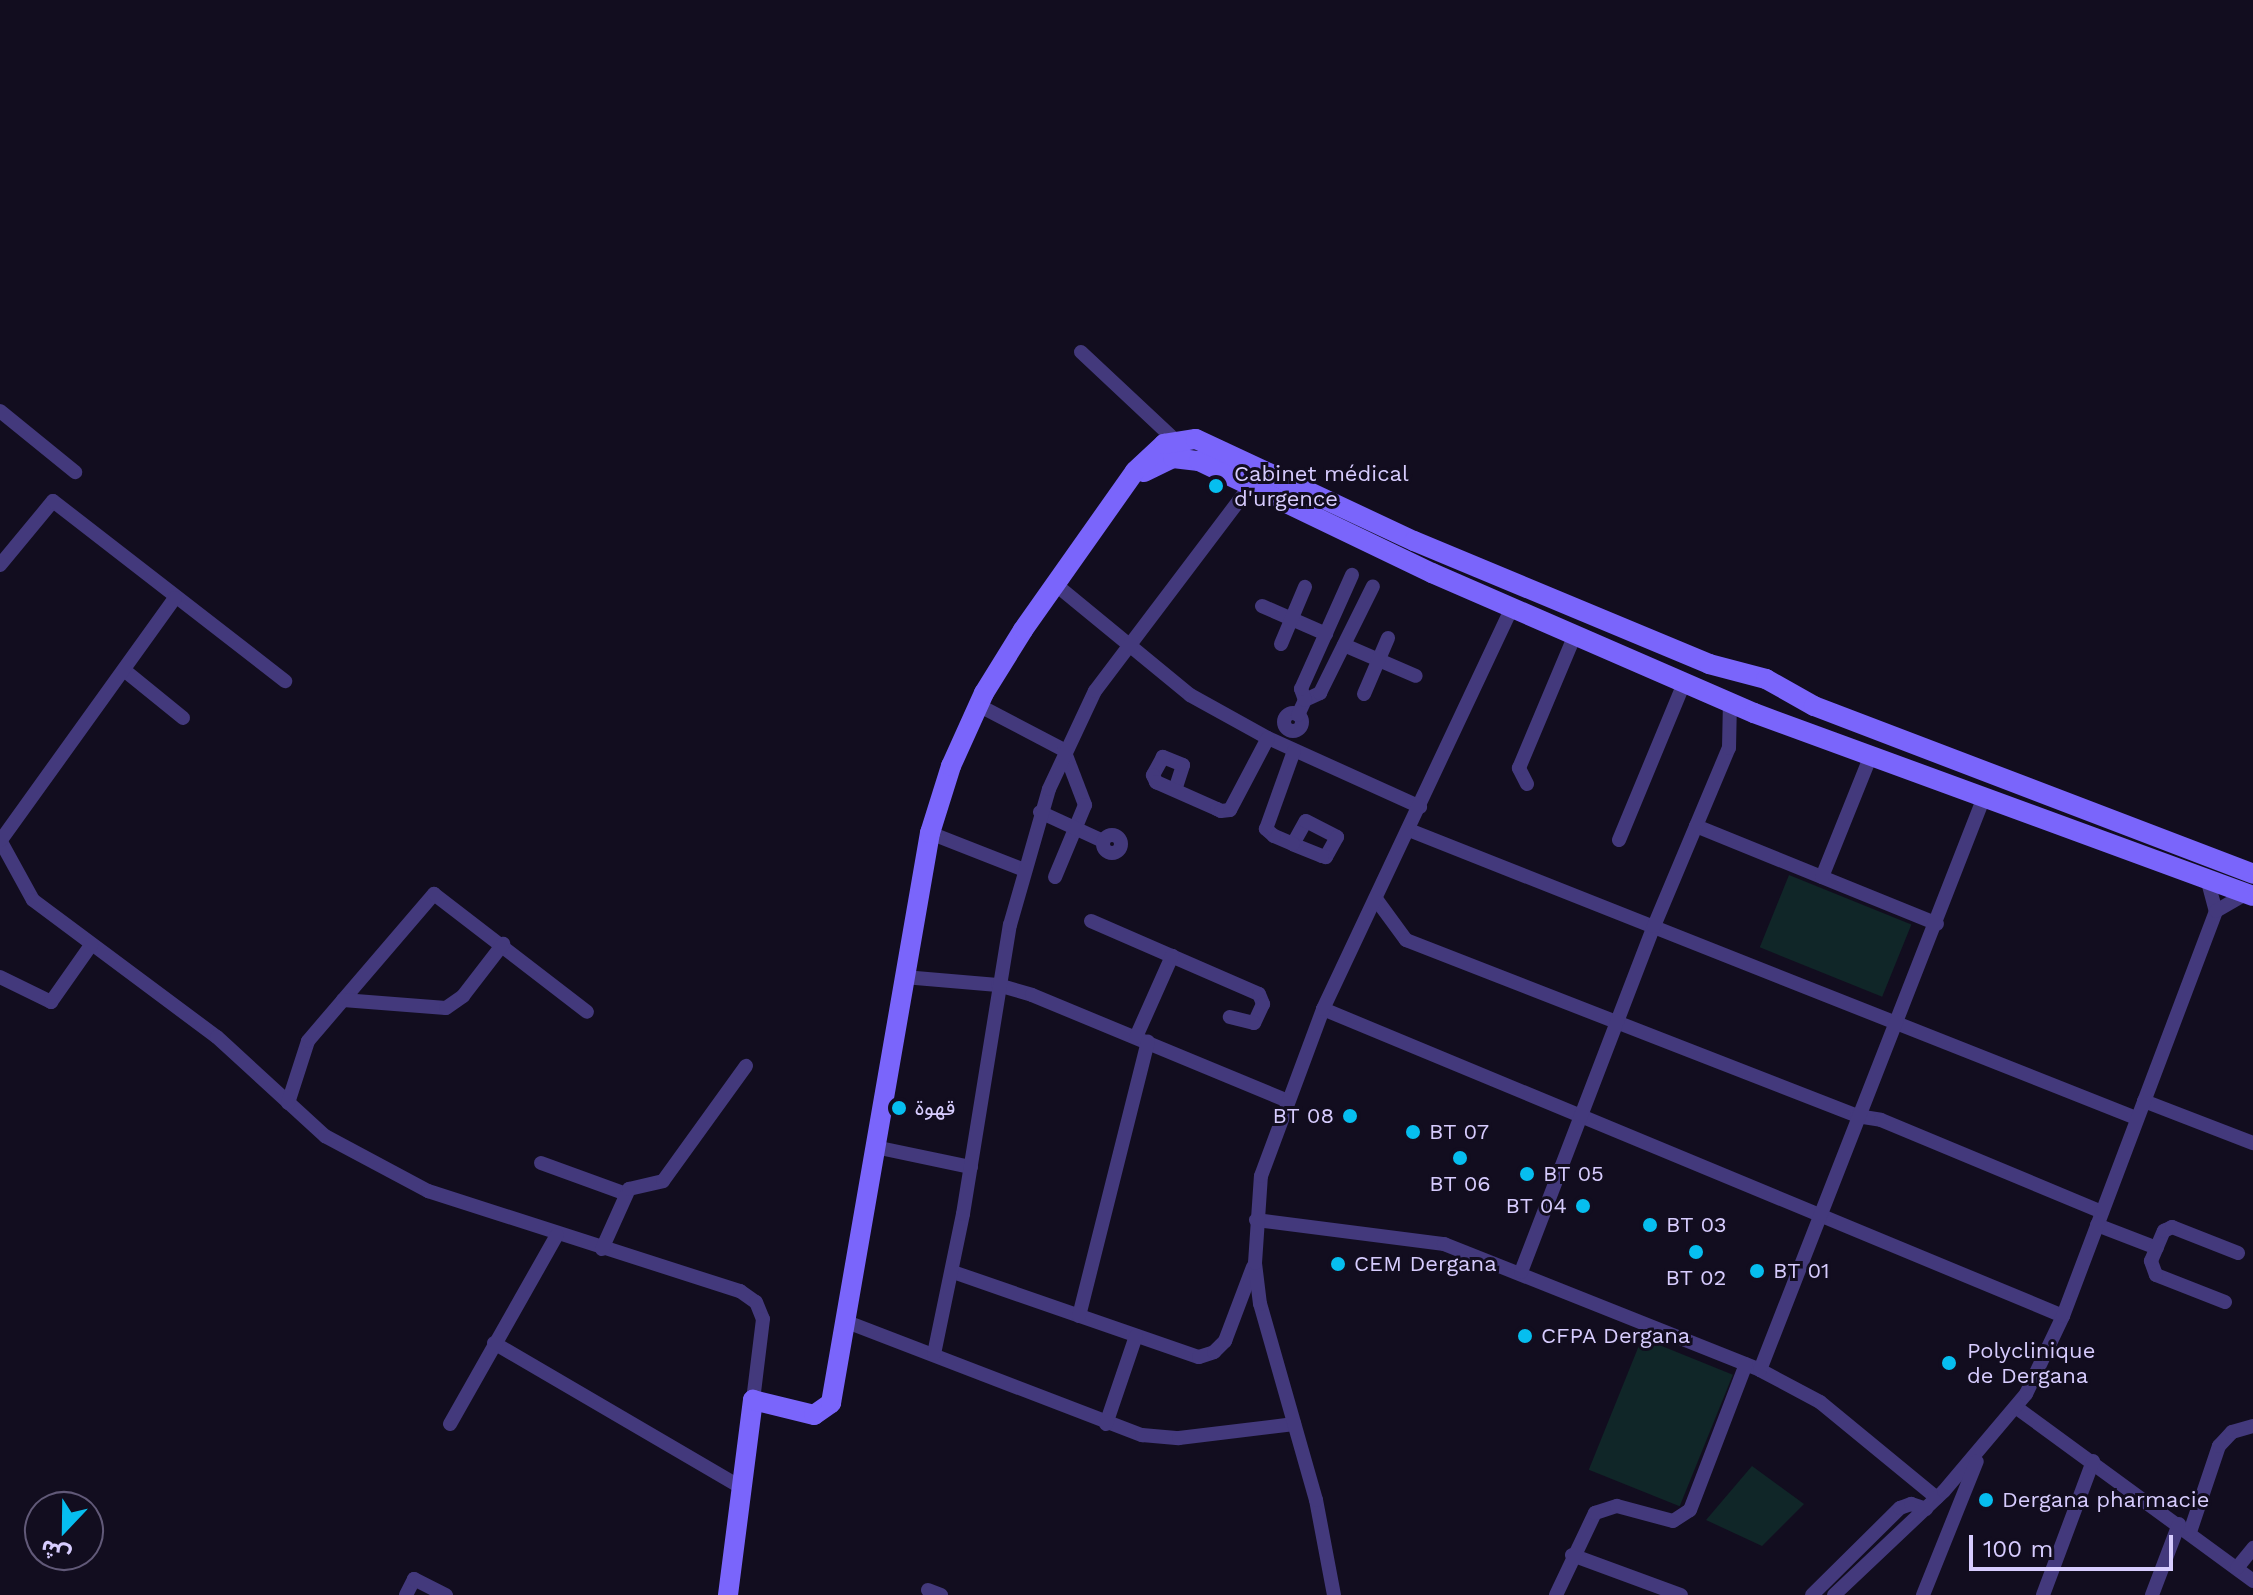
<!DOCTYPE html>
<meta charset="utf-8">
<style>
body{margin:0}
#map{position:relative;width:2253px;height:1595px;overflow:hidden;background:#120d1f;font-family:"Work Sans","Noto Sans Arabic",sans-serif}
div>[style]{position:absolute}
.green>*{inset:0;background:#102628;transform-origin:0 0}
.street>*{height:14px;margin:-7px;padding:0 7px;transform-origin:7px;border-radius:7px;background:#43397c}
.street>.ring{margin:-7px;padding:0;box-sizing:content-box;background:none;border:14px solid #43397c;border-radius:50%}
.secondary>*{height:20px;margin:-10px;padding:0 10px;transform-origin:10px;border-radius:10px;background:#7a65fb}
.dots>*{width:22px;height:22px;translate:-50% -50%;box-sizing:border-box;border:4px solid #120d1f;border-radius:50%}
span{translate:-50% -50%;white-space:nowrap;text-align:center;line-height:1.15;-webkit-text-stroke:6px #120d1f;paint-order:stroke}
.poi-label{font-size:22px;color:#d7ccfe}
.left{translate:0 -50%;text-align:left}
.right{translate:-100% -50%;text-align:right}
.north{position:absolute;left:24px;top:1491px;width:80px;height:80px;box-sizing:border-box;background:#120d1f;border:2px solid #615978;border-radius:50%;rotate:202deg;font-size:22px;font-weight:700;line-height:32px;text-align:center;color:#d7ccfe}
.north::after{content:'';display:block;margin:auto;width:28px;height:36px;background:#06beef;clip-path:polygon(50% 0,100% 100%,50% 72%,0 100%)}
.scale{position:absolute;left:1969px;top:1535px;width:204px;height:36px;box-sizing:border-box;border:4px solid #d7ccfe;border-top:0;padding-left:10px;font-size:24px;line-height:28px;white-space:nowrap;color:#d7ccfe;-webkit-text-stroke:6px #120d1f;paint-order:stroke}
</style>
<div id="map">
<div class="green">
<div style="left:1789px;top:875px;width:132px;height:78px;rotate:22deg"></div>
<div style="left:1642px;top:1338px;width:98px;height:142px;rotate:22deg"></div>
<div style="clip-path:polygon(1752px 1466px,1804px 1504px,1762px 1546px,1706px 1520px)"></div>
</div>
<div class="street">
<div style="left:1081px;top:352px;width:127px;rotate:43.1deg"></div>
<div style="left:0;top:411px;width:97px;rotate:39.1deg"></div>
<div style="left:0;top:565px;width:83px;rotate:-50.4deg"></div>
<div style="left:53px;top:501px;width:294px;rotate:37.8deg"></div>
<div style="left:1055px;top:584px;width:175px;rotate:39.4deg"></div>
<div style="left:1190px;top:695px;width:89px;rotate:28.9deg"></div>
<div style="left:1268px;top:738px;width:167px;rotate:24.4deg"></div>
<div style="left:1262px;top:606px;width:70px;rotate:23.6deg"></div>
<div style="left:1281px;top:644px;width:62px;rotate:-67.2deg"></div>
<div style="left:1344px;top:645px;width:78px;rotate:23.3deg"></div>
<div style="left:124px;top:670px;width:76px;rotate:39.1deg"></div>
<div style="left:1364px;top:694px;width:61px;rotate:-66.8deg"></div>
<div style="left:1305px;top:700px;width:17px;rotate:-25deg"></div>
<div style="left:1320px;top:693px;width:119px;rotate:-63.6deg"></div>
<div style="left:978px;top:705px;width:97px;rotate:27.6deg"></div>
<div style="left:1064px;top:750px;width:59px;rotate:69.1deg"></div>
<div style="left:1085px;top:805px;width:78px;rotate:112.6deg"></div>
<div class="ring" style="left:1284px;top:713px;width:4px;height:4px"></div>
<div style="left:1298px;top:715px;width:17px;rotate:-65deg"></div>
<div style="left:1305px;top:700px;width:12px;rotate:-110deg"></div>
<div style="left:1301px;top:689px;width:125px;rotate:-65.9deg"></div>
<div style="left:1527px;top:784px;width:18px;rotate:-117deg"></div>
<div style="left:1519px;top:768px;width:144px;rotate:-67.2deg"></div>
<div style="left:1175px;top:790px;width:26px;rotate:-72deg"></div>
<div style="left:1183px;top:765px;width:22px;rotate:-158deg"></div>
<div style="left:1163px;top:757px;width:21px;rotate:119deg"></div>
<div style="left:1153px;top:775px;width:8px;rotate:67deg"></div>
<div style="left:1156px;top:782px;width:67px;rotate:23.9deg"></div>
<div style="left:1217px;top:809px;width:4px;rotate:27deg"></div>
<div style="left:1221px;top:811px;width:9px;rotate:-6deg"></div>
<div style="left:1230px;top:810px;width:81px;rotate:-62.2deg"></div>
<div style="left:1040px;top:812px;width:69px;rotate:24.7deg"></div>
<div style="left:1696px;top:826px;width:260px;rotate:22.1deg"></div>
<div style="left:1409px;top:830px;width:782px;rotate:21.61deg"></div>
<div style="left:930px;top:833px;width:99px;rotate:21.4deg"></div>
<div class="ring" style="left:1103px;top:835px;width:4px;height:4px"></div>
<div style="left:0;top:840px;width:68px;rotate:61.2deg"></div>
<div style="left:33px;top:900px;width:229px;rotate:36.7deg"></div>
<div style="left:217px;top:1037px;width:147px;rotate:42.5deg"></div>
<div style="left:325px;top:1136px;width:117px;rotate:28.1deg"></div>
<div style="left:428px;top:1191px;width:328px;rotate:17.8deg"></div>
<div style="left:740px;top:1291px;width:19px;rotate:35deg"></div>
<div style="left:756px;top:1302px;width:18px;rotate:68deg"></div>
<div style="left:763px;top:1319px;width:82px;rotate:97deg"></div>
<div style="left:1px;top:840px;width:298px;rotate:-54.3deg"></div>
<div style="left:1619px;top:840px;width:172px;rotate:-67.5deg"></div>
<div style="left:1293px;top:844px;width:26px;rotate:-61deg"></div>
<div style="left:1306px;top:821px;width:35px;rotate:27deg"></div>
<div style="left:1337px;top:837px;width:23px;rotate:119deg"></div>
<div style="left:1326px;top:857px;width:4px;rotate:-166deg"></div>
<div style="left:1322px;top:856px;width:31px;rotate:-158deg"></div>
<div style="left:1293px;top:844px;width:21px;rotate:-157deg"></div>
<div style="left:1274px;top:836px;width:11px;rotate:-139deg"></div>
<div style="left:1266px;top:829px;width:83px;rotate:-70.3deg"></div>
<div style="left:1822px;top:877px;width:131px;rotate:-68.1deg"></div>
<div style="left:2208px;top:882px;width:30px;rotate:75deg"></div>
<div style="left:1376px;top:899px;width:51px;rotate:53.8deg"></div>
<div style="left:1406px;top:940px;width:484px;rotate:21.3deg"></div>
<div style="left:1857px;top:1116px;width:24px;rotate:9deg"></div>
<div style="left:1881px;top:1120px;width:239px;rotate:22.6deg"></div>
<div style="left:1091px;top:921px;width:183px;rotate:23.5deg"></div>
<div style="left:1259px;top:994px;width:11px;rotate:68deg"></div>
<div style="left:1263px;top:1004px;width:21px;rotate:115deg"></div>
<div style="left:1254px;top:1023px;width:25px;rotate:-166deg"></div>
<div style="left:0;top:977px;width:57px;rotate:26.1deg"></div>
<div style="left:51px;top:1002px;width:70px;rotate:-54.9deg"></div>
<div style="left:904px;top:977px;width:94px;rotate:4.9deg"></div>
<div style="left:998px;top:985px;width:35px;rotate:16deg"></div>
<div style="left:1032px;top:995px;width:275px;rotate:22.5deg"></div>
<div style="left:343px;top:1000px;width:140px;rotate:-49.4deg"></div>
<div style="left:434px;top:894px;width:193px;rotate:37.6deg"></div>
<div style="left:1323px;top:1009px;width:801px;rotate:22.53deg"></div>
<div style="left:1136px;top:1037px;width:89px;rotate:-66deg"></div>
<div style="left:2144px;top:1101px;width:117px;rotate:21.1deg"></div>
<div style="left:288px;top:1103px;width:65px;rotate:-72.1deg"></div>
<div style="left:308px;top:1041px;width:54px;rotate:-49.5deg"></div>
<div style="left:343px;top:1000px;width:103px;rotate:4.4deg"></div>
<div style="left:446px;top:1008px;width:21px;rotate:-35deg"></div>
<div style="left:463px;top:996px;width:66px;rotate:-52.4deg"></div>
<div style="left:875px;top:1147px;width:98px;rotate:11.8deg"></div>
<div style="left:541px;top:1163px;width:90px;rotate:20deg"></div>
<div style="left:1256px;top:1220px;width:190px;rotate:7.3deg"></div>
<div style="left:1444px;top:1244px;width:340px;rotate:21.7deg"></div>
<div style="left:1760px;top:1370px;width:68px;rotate:28.1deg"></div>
<div style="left:1820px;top:1402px;width:151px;rotate:39.4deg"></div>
<div style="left:2097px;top:1225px;width:64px;rotate:21deg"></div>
<div style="left:602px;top:1249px;width:66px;rotate:-65.8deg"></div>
<div style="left:629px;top:1189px;width:35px;rotate:-13deg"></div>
<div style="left:663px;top:1181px;width:142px;rotate:-54.2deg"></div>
<div style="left:953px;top:1272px;width:260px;rotate:19.1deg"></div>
<div style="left:1199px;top:1357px;width:16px;rotate:-18deg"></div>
<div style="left:1214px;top:1352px;width:16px;rotate:-45deg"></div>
<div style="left:1225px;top:1341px;width:79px;rotate:-69.3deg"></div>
<div style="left:1521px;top:1272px;width:371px;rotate:-69deg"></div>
<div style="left:1654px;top:926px;width:193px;rotate:-67.2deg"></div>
<div style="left:1729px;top:748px;width:47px;rotate:-88.8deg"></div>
<div style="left:2225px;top:1302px;width:74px;rotate:-158.6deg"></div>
<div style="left:2156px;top:1275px;width:15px;rotate:-110deg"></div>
<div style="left:2151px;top:1261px;width:33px;rotate:-67deg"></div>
<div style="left:2164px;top:1231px;width:9px;rotate:-27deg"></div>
<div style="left:2172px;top:1227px;width:71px;rotate:21.5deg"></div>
<div style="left:1079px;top:1316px;width:283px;rotate:-75.9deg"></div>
<div style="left:847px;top:1322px;width:316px;rotate:21deg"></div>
<div style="left:1142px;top:1435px;width:37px;rotate:5deg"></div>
<div style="left:1179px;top:1438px;width:116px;rotate:-6.9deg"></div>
<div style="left:494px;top:1343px;width:285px;rotate:30.3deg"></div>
<div style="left:934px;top:1354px;width:143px;rotate:-78.3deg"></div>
<div style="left:963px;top:1214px;width:293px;rotate:-80.8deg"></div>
<div style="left:1010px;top:925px;width:141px;rotate:-74deg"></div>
<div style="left:1049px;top:789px;width:108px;rotate:-64.9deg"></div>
<div style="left:1095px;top:691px;width:257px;rotate:-52.9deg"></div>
<div style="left:1760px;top:1370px;width:615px;rotate:-68.65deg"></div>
<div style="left:2017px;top:1408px;width:293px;rotate:36.2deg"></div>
<div style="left:450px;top:1424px;width:217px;rotate:-60.5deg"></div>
<div style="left:1106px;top:1424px;width:93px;rotate:-71.2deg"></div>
<div style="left:2190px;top:1532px;width:91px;rotate:-71.4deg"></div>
<div style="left:2219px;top:1446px;width:19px;rotate:-47deg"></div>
<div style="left:2232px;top:1432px;width:22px;rotate:-16deg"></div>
<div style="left:1572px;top:1555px;width:116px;rotate:20.2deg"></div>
<div style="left:2237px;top:1568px;width:26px;rotate:-51deg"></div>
<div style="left:928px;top:1590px;width:14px;rotate:21deg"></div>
<div style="left:406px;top:1595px;width:18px;rotate:-63deg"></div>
<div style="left:414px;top:1579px;width:36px;rotate:27deg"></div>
<div style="left:1334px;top:1595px;width:97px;rotate:-100.7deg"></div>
<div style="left:1316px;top:1500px;width:204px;rotate:-105.9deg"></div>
<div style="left:1260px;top:1304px;width:41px;rotate:-97deg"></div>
<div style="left:1255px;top:1263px;width:87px;rotate:-86.1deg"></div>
<div style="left:1261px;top:1176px;width:178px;rotate:-69.6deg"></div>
<div style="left:1323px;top:1009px;width:443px;rotate:-64.8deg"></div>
<div style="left:1556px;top:1595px;width:91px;rotate:-64.6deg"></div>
<div style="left:1595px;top:1513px;width:23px;rotate:-18deg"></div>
<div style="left:1617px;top:1506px;width:58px;rotate:15deg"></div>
<div style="left:1673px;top:1521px;width:20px;rotate:-33deg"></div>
<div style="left:1690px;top:1510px;width:156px;rotate:-69deg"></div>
<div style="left:1812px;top:1595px;width:124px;rotate:-44.7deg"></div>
<div style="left:1900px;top:1508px;width:12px;rotate:-20deg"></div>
<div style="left:1911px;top:1504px;width:16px;rotate:18deg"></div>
<div style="left:1834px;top:1595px;width:151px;rotate:-43.4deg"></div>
<div style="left:1944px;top:1491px;width:127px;rotate:-49.8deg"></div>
<div style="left:2026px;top:1394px;width:86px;rotate:-64.6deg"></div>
<div style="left:2063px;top:1316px;width:433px;rotate:-69.3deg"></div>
<div style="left:2216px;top:911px;width:36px;rotate:-30deg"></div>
<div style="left:1923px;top:1595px;width:144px;rotate:-68.1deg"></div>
<div style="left:2043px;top:1595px;width:143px;rotate:-69.5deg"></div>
<div style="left:2152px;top:1595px;width:76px;rotate:-69.2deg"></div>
</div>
<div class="secondary">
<div style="left:1144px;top:472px;width:32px;rotate:-26deg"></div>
<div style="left:1173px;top:458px;width:26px;rotate:7deg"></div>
<div style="left:1199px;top:461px;width:259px;rotate:25.7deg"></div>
<div style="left:1432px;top:573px;width:351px;rotate:23.5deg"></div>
<div style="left:1754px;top:713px;width:531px;rotate:20.14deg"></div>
<div style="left:728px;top:1595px;width:197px;rotate:-82.7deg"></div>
<div style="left:753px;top:1400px;width:63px;rotate:13.8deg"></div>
<div style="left:814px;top:1415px;width:21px;rotate:-35deg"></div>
<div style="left:831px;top:1403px;width:579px;rotate:-80.15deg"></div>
<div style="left:930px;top:833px;width:70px;rotate:-72.6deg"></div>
<div style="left:951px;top:766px;width:80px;rotate:-65.7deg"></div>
<div style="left:984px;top:693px;width:74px;rotate:-58.2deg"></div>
<div style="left:1023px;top:630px;width:194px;rotate:-54.8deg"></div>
<div style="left:1135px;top:471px;width:40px;rotate:-43deg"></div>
<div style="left:1164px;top:444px;width:32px;rotate:-9deg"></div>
<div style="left:1196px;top:439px;width:241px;rotate:25.1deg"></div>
<div style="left:1414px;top:541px;width:320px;rotate:22.6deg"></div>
<div style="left:1709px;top:664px;width:59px;rotate:14.7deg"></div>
<div style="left:1766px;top:679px;width:55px;rotate:29.4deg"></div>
<div style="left:1814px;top:706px;width:470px;rotate:20.9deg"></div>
</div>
<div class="dots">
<div style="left:1216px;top:486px;background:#06beef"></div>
<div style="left:899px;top:1108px;background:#06beef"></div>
<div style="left:1350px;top:1116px;background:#06beef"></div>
<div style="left:1413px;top:1132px;background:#06beef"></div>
<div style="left:1460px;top:1158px;background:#06beef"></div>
<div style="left:1527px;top:1174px;background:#06beef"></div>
<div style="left:1583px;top:1206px;background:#06beef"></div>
<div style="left:1650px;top:1225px;background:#06beef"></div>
<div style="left:1696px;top:1252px;background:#06beef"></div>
<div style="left:1338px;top:1264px;background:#06beef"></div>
<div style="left:1757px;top:1271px;background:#06beef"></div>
<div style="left:1525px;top:1336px;background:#06beef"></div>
<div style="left:1949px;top:1363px;background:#06beef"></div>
<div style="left:1986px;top:1500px;background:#06beef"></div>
</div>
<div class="poi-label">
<span class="left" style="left:1234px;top:486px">Cabinet médical<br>d'urgence</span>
<span class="left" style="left:915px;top:1108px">قهوة</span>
<span class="right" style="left:1334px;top:1116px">BT 08</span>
<span class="left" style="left:1429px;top:1132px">BT 07</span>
<span class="left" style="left:1543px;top:1174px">BT 05</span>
<span style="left:1460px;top:1184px">BT 06</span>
<span class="right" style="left:1567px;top:1206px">BT 04</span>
<span class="left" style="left:1666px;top:1225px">BT 03</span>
<span class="left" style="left:1354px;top:1264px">CEM Dergana</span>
<span class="left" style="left:1773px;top:1271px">BT 01</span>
<span style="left:1696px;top:1278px">BT 02</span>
<span class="left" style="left:1541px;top:1336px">CFPA Dergana</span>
<span class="left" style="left:1967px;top:1363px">Polyclinique<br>de Dergana</span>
<span class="left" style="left:2002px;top:1500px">Dergana pharmacie</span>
</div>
<div class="north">ش</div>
<div class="scale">100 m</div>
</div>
